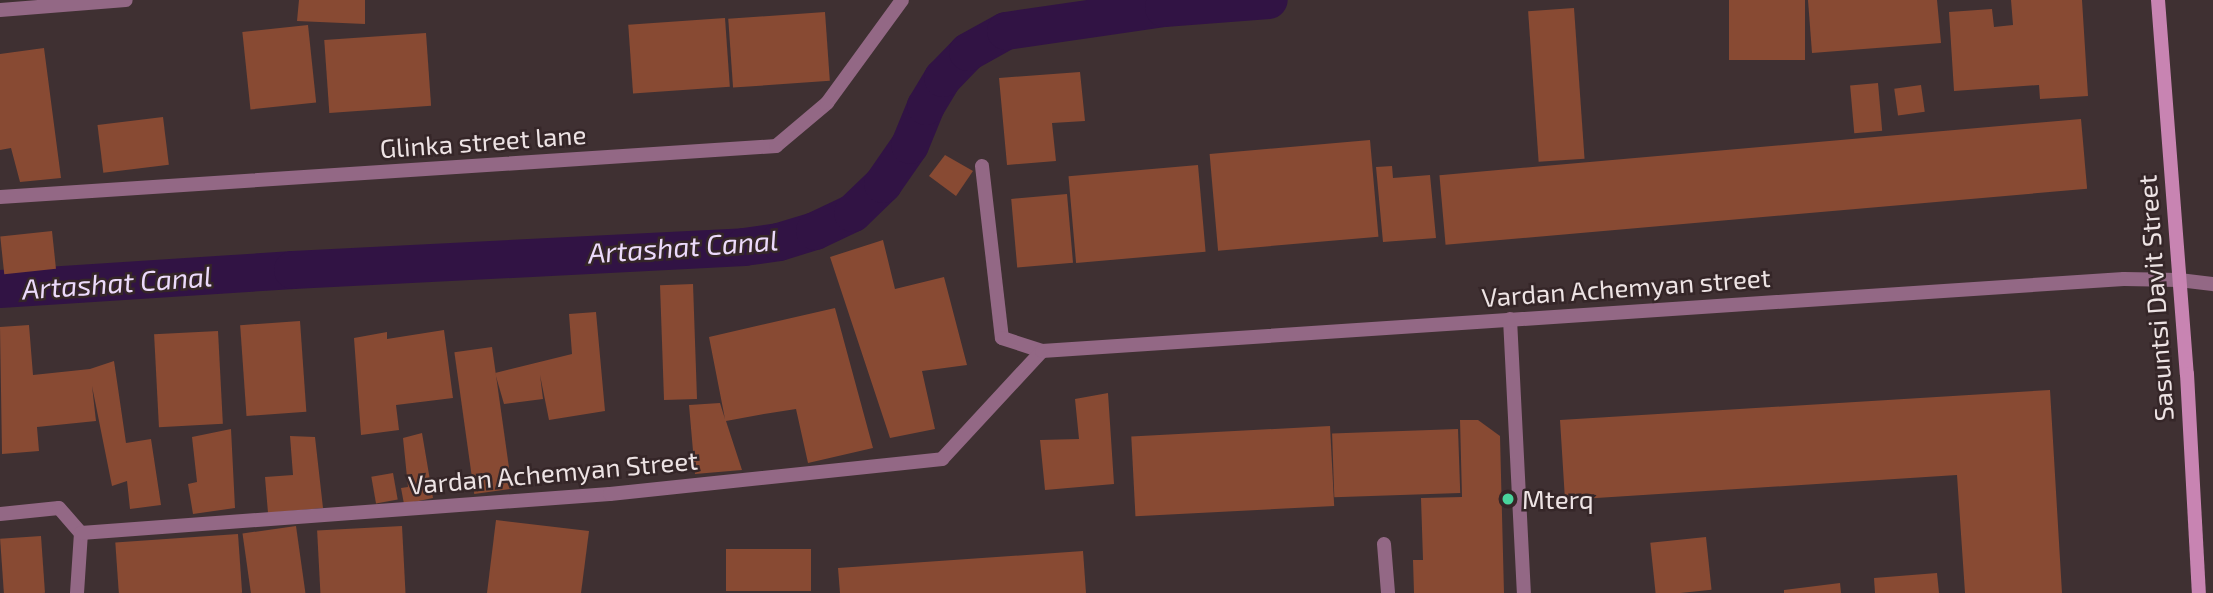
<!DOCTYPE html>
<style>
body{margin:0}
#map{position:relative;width:2213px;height:593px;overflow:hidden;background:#3f3032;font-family:"Exo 2",sans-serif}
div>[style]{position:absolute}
.canal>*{height:38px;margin:-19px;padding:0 19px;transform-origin:19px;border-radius:19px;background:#311344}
.building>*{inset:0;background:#884a33;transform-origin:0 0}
.service>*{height:14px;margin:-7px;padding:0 7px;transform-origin:7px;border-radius:7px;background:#936885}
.minor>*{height:14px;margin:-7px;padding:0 7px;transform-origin:7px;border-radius:7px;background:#936885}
.secondary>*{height:14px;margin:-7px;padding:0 7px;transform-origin:7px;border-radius:7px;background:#c884b2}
.dots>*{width:19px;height:19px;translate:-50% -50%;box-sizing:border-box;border:4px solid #352628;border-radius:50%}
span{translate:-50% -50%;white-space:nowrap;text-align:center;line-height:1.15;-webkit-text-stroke:5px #352628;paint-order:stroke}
.street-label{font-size:26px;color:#ede3e4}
.poi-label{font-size:26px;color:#ede3e4}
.left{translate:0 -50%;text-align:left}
.water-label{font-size:28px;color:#ecdafb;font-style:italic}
</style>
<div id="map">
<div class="canal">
<div style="left:0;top:289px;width:294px;rotate:-3.7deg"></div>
<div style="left:293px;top:270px;width:452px;rotate:-2.9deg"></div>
<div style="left:744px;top:247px;width:35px;rotate:-8deg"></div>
<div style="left:779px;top:242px;width:38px;rotate:-17deg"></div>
<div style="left:815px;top:231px;width:42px;rotate:-25.3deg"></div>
<div style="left:853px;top:213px;width:42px;rotate:-44deg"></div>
<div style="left:883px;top:184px;width:47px;rotate:-55.3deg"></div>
<div style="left:910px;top:145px;width:42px;rotate:-67.7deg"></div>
<div style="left:926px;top:106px;width:33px;rotate:-59deg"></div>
<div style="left:943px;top:78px;width:36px;rotate:-46deg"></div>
<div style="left:968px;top:52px;width:43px;rotate:-28.9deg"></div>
<div style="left:1006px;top:31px;width:160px;rotate:-8.3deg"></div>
<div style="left:1164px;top:8px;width:105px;rotate:-4.4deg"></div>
</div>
<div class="building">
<div style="clip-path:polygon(299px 0,365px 0,365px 24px,297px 21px)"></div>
<div style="left:1729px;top:0;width:76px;height:60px"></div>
<div style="clip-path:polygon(1808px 0,1937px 0,1941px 43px,1812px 53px)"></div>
<div style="clip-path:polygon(2011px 0,2082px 0,2088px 96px,2040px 99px,2039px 85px,1954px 91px,1949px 12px,1992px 9px,1994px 27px,2013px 25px)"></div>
<div style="left:1574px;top:8px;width:151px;height:46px;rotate:86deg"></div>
<div style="left:825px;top:12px;width:69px;height:97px;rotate:86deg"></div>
<div style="left:725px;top:18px;width:69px;height:97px;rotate:86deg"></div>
<div style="left:308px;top:25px;width:78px;height:66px;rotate:84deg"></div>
<div style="left:426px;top:33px;width:73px;height:102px;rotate:86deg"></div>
<div style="clip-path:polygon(44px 48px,61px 178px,20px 182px,11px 148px,0 150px,0 54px)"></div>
<div style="clip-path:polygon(1080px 72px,1085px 121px,1052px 123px,1056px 161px,1007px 165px,999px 78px)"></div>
<div style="left:1878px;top:83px;width:48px;height:28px;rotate:85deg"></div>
<div style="left:1921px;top:85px;width:27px;height:27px;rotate:82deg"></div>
<div style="left:163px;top:117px;width:48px;height:66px;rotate:83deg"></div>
<div style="left:2081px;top:119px;width:70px;height:644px;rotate:85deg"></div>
<div style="left:1370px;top:140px;width:97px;height:161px;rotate:85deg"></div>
<div style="clip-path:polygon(945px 155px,973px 171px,956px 196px,929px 176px)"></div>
<div style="left:1198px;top:165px;width:87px;height:130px;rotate:85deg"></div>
<div style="clip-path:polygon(1392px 166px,1393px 178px,1430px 175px,1436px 238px,1383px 242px,1376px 167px)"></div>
<div style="left:1067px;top:194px;width:69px;height:56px;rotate:85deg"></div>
<div style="left:52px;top:231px;width:38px;height:52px;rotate:84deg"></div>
<div style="clip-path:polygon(883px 240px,895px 289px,944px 277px,967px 365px,922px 371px,935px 429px,890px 438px,830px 257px)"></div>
<div style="left:693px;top:284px;width:115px;height:33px;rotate:88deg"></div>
<div style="clip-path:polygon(835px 308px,873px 448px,808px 463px,796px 409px,764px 414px,726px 421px,742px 470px,695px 474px,689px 405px,720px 403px,725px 419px,709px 337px)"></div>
<div style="clip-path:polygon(596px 312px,605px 411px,549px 420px,540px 375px,543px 399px,504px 404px,495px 373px,572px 354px,569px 314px)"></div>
<div style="left:300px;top:321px;width:91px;height:60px;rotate:86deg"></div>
<div style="clip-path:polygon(29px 325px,33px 375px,90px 369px,114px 361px,126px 443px,151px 439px,161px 505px,130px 509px,127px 481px,112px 486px,92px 386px,96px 421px,37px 427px,39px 451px,2px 454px,0 327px)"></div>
<div style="clip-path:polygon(444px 330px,453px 398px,396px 405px,399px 430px,361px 435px,354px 338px,387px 332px,387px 339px)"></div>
<div style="left:218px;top:331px;width:93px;height:64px;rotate:87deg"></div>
<div style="left:492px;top:347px;width:143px;height:38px;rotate:82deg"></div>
<div style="clip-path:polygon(2050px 390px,2062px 593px,1965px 593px,1957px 475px,1565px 500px,1560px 420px)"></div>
<div style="clip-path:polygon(1108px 393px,1114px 484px,1045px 490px,1040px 440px,1079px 439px,1075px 399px)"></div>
<div style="clip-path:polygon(1460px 420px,1478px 420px,1500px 436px,1504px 593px,1414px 593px,1413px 560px,1423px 560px,1421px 498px,1462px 497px)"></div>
<div style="left:1330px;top:426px;width:80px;height:199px;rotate:87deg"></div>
<div style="clip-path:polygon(231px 429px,235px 508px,193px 514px,188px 484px,197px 482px,192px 437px)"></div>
<div style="left:1458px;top:429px;width:64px;height:126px;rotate:88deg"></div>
<div style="clip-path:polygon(422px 433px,433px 498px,404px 504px,401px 488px,408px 487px,403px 438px)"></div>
<div style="clip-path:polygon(290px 436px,315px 437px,323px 508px,268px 513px,265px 477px,293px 475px)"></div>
<div style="left:393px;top:473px;width:27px;height:22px;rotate:80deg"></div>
<div style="clip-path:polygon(496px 520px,589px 531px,581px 593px,487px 593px)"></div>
<div style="left:296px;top:526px;width:68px;height:54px;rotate:82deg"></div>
<div style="left:402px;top:526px;width:67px;height:85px;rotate:87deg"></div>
<div style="left:238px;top:534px;width:59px;height:123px;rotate:86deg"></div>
<div style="left:41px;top:536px;width:57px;height:41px;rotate:86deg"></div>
<div style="left:1706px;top:537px;width:53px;height:56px;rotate:84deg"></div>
<div style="left:811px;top:549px;width:42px;height:85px;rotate:90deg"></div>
<div style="clip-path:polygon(1083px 551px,1086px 593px,840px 593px,838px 568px)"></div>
<div style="clip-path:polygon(1937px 573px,1939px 593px,1875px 593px,1874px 578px)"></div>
<div style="clip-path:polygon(1840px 583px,1841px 593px,1784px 593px,1784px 590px)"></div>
</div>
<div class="service">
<div style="left:0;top:10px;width:126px;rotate:-4.5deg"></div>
<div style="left:982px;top:166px;width:173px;rotate:83.4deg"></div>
<div style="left:1002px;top:338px;width:42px;rotate:18deg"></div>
<div style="left:0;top:514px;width:59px;rotate:-5.8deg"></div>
<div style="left:59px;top:508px;width:33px;rotate:49deg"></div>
<div style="left:1384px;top:544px;width:49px;rotate:85.3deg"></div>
</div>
<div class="minor">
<div style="left:0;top:197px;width:778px;rotate:-3.76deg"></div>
<div style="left:776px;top:146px;width:67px;rotate:-40.1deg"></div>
<div style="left:827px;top:103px;width:127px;rotate:-53.9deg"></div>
<div style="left:1510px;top:319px;width:274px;rotate:87.1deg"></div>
<div style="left:77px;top:593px;width:60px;rotate:-86.2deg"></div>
<div style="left:81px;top:533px;width:530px;rotate:-4.22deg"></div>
<div style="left:610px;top:494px;width:334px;rotate:-6deg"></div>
<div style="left:942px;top:459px;width:147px;rotate:-47.2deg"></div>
<div style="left:1042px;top:351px;width:1084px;rotate:-3.81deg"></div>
<div style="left:2124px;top:279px;width:55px;rotate:1deg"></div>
<div style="left:2179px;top:280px;width:34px;rotate:7deg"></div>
</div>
<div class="secondary">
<div style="left:2158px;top:0;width:375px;rotate:85.6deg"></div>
<div style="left:2187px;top:374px;width:219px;rotate:86.9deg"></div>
</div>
<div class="dots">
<div style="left:1508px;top:499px;background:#49d49c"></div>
</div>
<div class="street-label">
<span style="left:483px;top:141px;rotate:-4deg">Glinka street lane</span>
<span style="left:1626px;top:287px;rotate:-4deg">Vardan Achemyan street</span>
<span style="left:2155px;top:298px;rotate:-94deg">Sasuntsi Davit Street</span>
<span style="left:553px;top:472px;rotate:-5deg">Vardan Achemyan Street</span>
</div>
<div class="poi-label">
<span class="left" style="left:1522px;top:499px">Mterq</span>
</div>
<div class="water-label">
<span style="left:683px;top:246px;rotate:-4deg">Artashat Canal</span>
<span style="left:117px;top:282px;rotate:-4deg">Artashat Canal</span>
</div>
</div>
